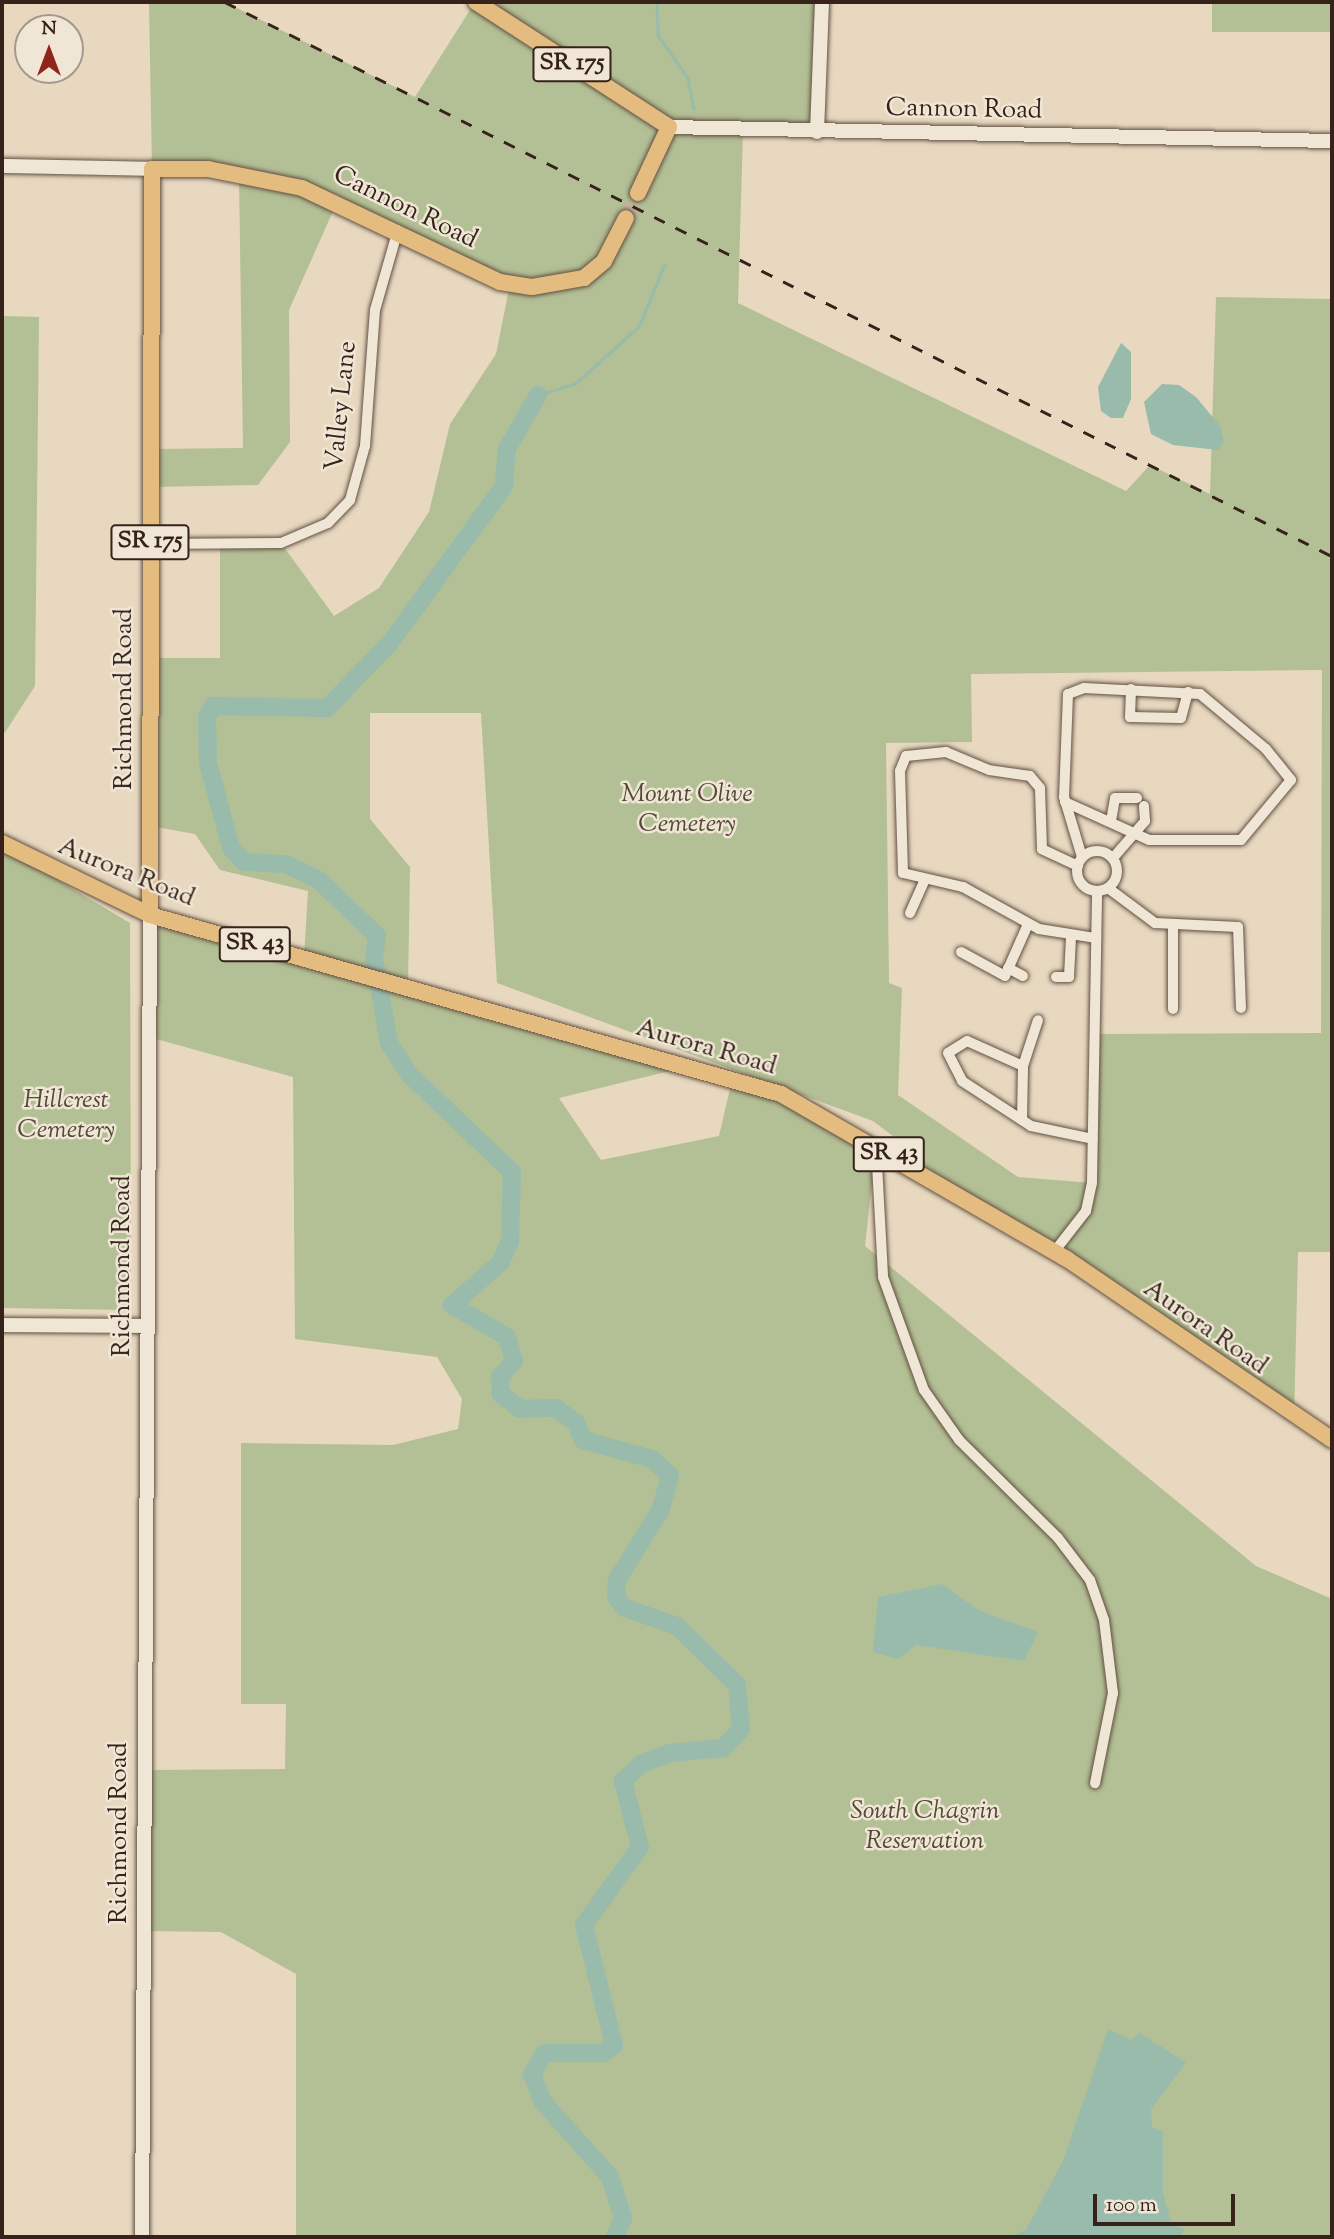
<!DOCTYPE html>
<style>
body{margin:0}
#map{position:relative;width:1334px;height:2239px;overflow:hidden;background:#e7d8bf;font-family:"Sorts Mill Goudy",serif}
div>[style]{position:absolute}
.green>*{inset:0;background:#b3bf94;transform-origin:0 0}
.water>*{inset:0;background:#98bbac}
.stream>*{height:2.5px;margin:-1.25px;padding:0 1.25px;transform-origin:1.25px;border-radius:1.25px;background:#98bbac}
.river>*{height:18px;margin:-9px;padding:0 9px;transform-origin:9px;border-radius:9px;background:#98bbac}
.primary-tunnel>*{height:16px;margin-top:-8px;transform-origin:0;background:repeating-linear-gradient(90deg,#c4b49e 0 16px,transparent 0 24px)}
.roads{filter:drop-shadow(0 0 2px #625043) drop-shadow(0 0 2px #625043)}
.street>*{height:10px;margin:-5px;padding:0 5px;transform-origin:5px;border-radius:5px;background:#efe6d5}
.street>.ring{margin:-5px;padding:0;box-sizing:content-box;background:none;border:10px solid #efe6d5;border-radius:50%}
.secondary>*{height:14px;margin:-7px;padding:0 7px;transform-origin:7px;border-radius:7px;background:#efe6d5}
.primary>*{height:16px;margin:-8px;padding:0 8px;transform-origin:8px;border-radius:8px;background:#e4bc80}
.rail>*{height:2.5px;margin-top:-1.25px;transform-origin:0;background:repeating-linear-gradient(90deg,#36221a 0 12px,transparent 0 24px)}
span{translate:-50% -50%;white-space:nowrap;text-align:center;line-height:1.15;-webkit-text-stroke:5px #efe6d5;paint-order:stroke}
.shield-label span{padding:2px 5px;background:#efe6d5;border:2px solid;border-radius:5px;-webkit-text-stroke-width:0}
.shield-label{font-size:24px;color:#36221a;font-weight:700}
.street-label{font-size:26px;color:#36221a}
.park-label{font-size:26px;color:#554938;font-style:italic}
.frame{position:absolute;inset:0;border:4px solid #36221a;pointer-events:none}
.north{position:absolute;left:14px;top:14px;width:70px;height:70px;box-sizing:border-box;background:#efe6d5;border:2px solid #a5988a;border-radius:50%;rotate:0deg;font-size:19px;font-weight:700;line-height:28px;text-align:center;color:#36221a}
.north::after{content:'';display:block;margin:auto;width:24px;height:32px;background:#8f2418;clip-path:polygon(50% 0,100% 100%,50% 72%,0 100%)}
.scale{position:absolute;left:1093px;top:2194px;width:142px;height:32px;box-sizing:border-box;border:4px solid #36221a;border-top:0;padding-left:9px;font-size:21px;line-height:24px;white-space:nowrap;color:#36221a;-webkit-text-stroke:5px #efe6d5;paint-order:stroke}
</style>
<div id="map">
<div class="green">
<div style="clip-path:polygon(evenodd,149px 2px,225px 2px,415px 97px,475px 2px,822px 2px,817px 132px,743px 132px,738px 303px,1126px 491px,1150px 465px,1210px 494px,1216px 297px,1332px 299px,1332px 1252px,1298px 1252px,1294px 1419px,1067px 1260px,896px 1158px,897px 1139px,873px 1121px,497px 983px,481px 713px,370px 713px,370px 819px,410px 867px,408px 986px,686px 1067px,559px 1098px,601px 1160px,719px 1136px,732px 1080px,876px 1146px,865px 1246px,1256px 1566px,1332px 1599px,1332px 2237px,296px 2237px,296px 1974px,221px 1932px,144px 1931px,145px 1770px,285px 1769px,286px 1704px,241px 1704px,241px 1443px,393px 1445px,458px 1429px,462px 1399px,437px 1357px,295px 1339px,293px 1077px,149px 1037px,150px 915px,304px 957px,308px 891px,220px 870px,195px 834px,150px 826px,150px 658px,220px 658px,220px 544px,281px 543px,334px 616px,379px 588px,429px 512px,450px 424px,496px 354px,510px 284px,338px 200px,289px 310px,290px 442px,258px 485px,150px 487px,154px 449px,243px 448px,239px 174px,152px 169px,149px 2px,1322px 670px,1321px 1033px,1095px 1034px,1092px 1183px,1018px 1177px,898px 1095px,902px 988px,889px 983px,886px 743px,972px 742px,971px 674px,1322px 670px)"></div>
<div style="left:1212px;top:2px;width:120px;height:30px"></div>
<div style="clip-path:polygon(2px 316px,39px 317px,35px 686px,2px 737px)"></div>
<div style="clip-path:polygon(2px 847px,130px 923px,131px 1310px,2px 1308px)"></div>
</div>
<div class="water">
<div style="clip-path:polygon(1121px 343px,1131px 352px,1131px 399px,1123px 418px,1111px 418px,1101px 411px,1098px 387px)"></div>
<div style="clip-path:polygon(1162px 384px,1179px 385px,1196px 397px,1220px 426px,1224px 441px,1218px 450px,1173px 445px,1151px 434px,1144px 402px)"></div>
<div style="clip-path:polygon(942px 1584px,980px 1611px,1038px 1632px,1024px 1661px,916px 1645px,898px 1659px,873px 1652px,878px 1597px)"></div>
<div style="clip-path:polygon(1108px 2029px,1131px 2040px,1140px 2033px,1186px 2063px,1151px 2109px,1152px 2127px,1163px 2131px,1163px 2194px,1172px 2226px,1185px 2229px,1180px 2237px,1008px 2237px,1026px 2230px,1063px 2161px)"></div>
</div>
<div class="stream">
<div style="left:657px;top:2px;width:33px;rotate:88deg"></div>
<div style="left:658px;top:35px;width:52px;rotate:55.1deg"></div>
<div style="left:688px;top:78px;width:31px;rotate:79deg"></div>
<div style="left:538px;top:395px;width:39px;rotate:-17deg"></div>
<div style="left:575px;top:384px;width:86px;rotate:-42.2deg"></div>
<div style="left:639px;top:326px;width:66px;rotate:-67.7deg"></div>
</div>
<div class="river">
<div style="left:538px;top:395px;width:62px;rotate:119.9deg"></div>
<div style="left:507px;top:449px;width:37px;rotate:95deg"></div>
<div style="left:504px;top:486px;width:195px;rotate:126deg"></div>
<div style="left:389px;top:644px;width:89px;rotate:134.1deg"></div>
<div style="left:327px;top:708px;width:114px;rotate:-179deg"></div>
<div style="left:213px;top:706px;width:13px;rotate:119deg"></div>
<div style="left:207px;top:717px;width:46px;rotate:88.8deg"></div>
<div style="left:208px;top:763px;width:88px;rotate:74.9deg"></div>
<div style="left:231px;top:848px;width:19px;rotate:47deg"></div>
<div style="left:244px;top:862px;width:42px;rotate:2.7deg"></div>
<div style="left:286px;top:864px;width:37px;rotate:26deg"></div>
<div style="left:319px;top:880px;width:81px;rotate:44deg"></div>
<div style="left:377px;top:936px;width:22px;rotate:98deg"></div>
<div style="left:374px;top:958px;width:86px;rotate:80deg"></div>
<div style="left:389px;top:1043px;width:38px;rotate:57deg"></div>
<div style="left:410px;top:1075px;width:141px;rotate:43.6deg"></div>
<div style="left:512px;top:1172px;width:69px;rotate:91.7deg"></div>
<div style="left:510px;top:1241px;width:24px;rotate:114deg"></div>
<div style="left:500px;top:1263px;width:64px;rotate:138.8deg"></div>
<div style="left:452px;top:1305px;width:64px;rotate:30.2deg"></div>
<div style="left:507px;top:1337px;width:25px;rotate:74deg"></div>
<div style="left:514px;top:1361px;width:21px;rotate:131deg"></div>
<div style="left:500px;top:1377px;width:17px;rotate:87deg"></div>
<div style="left:501px;top:1394px;width:24px;rotate:38deg"></div>
<div style="left:520px;top:1409px;width:36px;rotate:-2deg"></div>
<div style="left:556px;top:1408px;width:25px;rotate:37deg"></div>
<div style="left:576px;top:1423px;width:18px;rotate:68deg"></div>
<div style="left:583px;top:1440px;width:72px;rotate:15.4deg"></div>
<div style="left:652px;top:1459px;width:24px;rotate:42deg"></div>
<div style="left:670px;top:1475px;width:35px;rotate:105deg"></div>
<div style="left:661px;top:1509px;width:84px;rotate:121.8deg"></div>
<div style="left:617px;top:1580px;width:17px;rotate:93deg"></div>
<div style="left:616px;top:1597px;width:14px;rotate:51deg"></div>
<div style="left:625px;top:1608px;width:55px;rotate:19.1deg"></div>
<div style="left:677px;top:1626px;width:84px;rotate:44.5deg"></div>
<div style="left:737px;top:1685px;width:44px;rotate:84.8deg"></div>
<div style="left:741px;top:1729px;width:26px;rotate:133deg"></div>
<div style="left:723px;top:1748px;width:53px;rotate:174.6deg"></div>
<div style="left:670px;top:1753px;width:31px;rotate:159deg"></div>
<div style="left:641px;top:1764px;width:25px;rotate:137deg"></div>
<div style="left:623px;top:1781px;width:68px;rotate:75.6deg"></div>
<div style="left:640px;top:1847px;width:96px;rotate:125.7deg"></div>
<div style="left:584px;top:1925px;width:124px;rotate:76deg"></div>
<div style="left:614px;top:2045px;width:14px;rotate:144deg"></div>
<div style="left:603px;top:2053px;width:58px;rotate:180deg"></div>
<div style="left:545px;top:2053px;width:25px;rotate:122deg"></div>
<div style="left:532px;top:2074px;width:30px;rotate:69deg"></div>
<div style="left:543px;top:2102px;width:101px;rotate:48.2deg"></div>
<div style="left:610px;top:2177px;width:43px;rotate:72.4deg"></div>
<div style="left:623px;top:2218px;width:21px;rotate:113deg"></div>
</div>
<div class="primary-tunnel">
<div style="left:626px;top:218px;width:28px;rotate:-64deg"></div>
</div>
<div class="roads">
<div class="street">
<div style="left:150px;top:544px;width:131px;rotate:-0.4deg"></div>
<div style="left:281px;top:543px;width:51px;rotate:-23.1deg"></div>
<div style="left:328px;top:523px;width:32px;rotate:-46deg"></div>
<div style="left:350px;top:500px;width:56px;rotate:-74.5deg"></div>
<div style="left:365px;top:446px;width:136px;rotate:-85.8deg"></div>
<div style="left:375px;top:310px;width:83px;rotate:-74deg"></div>
<div style="left:1131px;top:689px;width:28px;rotate:92deg"></div>
<div style="left:1130px;top:717px;width:51px;rotate:1.1deg"></div>
<div style="left:1181px;top:718px;width:27px;rotate:-75deg"></div>
<div style="left:1065px;top:802px;width:92px;rotate:24.3deg"></div>
<div style="left:1149px;top:840px;width:92px"></div>
<div style="left:1241px;top:840px;width:78px;rotate:-50.2deg"></div>
<div style="left:1291px;top:780px;width:40px;rotate:-129deg"></div>
<div style="left:1266px;top:749px;width:86px;rotate:-140.2deg"></div>
<div style="left:1200px;top:694px;width:116px;rotate:-177deg"></div>
<div style="left:1084px;top:688px;width:17px;rotate:159deg"></div>
<div style="left:1068px;top:694px;width:103px;rotate:92.2deg"></div>
<div style="left:1064px;top:797px;width:63px;rotate:73.3deg"></div>
<div style="left:1111px;top:821px;width:23px;rotate:-80deg"></div>
<div style="left:1115px;top:798px;width:22px"></div>
<div class="ring" style="left:1077px;top:851px;width:30px;height:30px"></div>
<div style="left:1113px;top:858px;width:49px;rotate:-49.1deg"></div>
<div style="left:1145px;top:821px;width:15px;rotate:-94deg"></div>
<div style="left:1078px;top:866px;width:40px;rotate:-155deg"></div>
<div style="left:1042px;top:849px;width:61px;rotate:-91.9deg"></div>
<div style="left:1040px;top:788px;width:16px;rotate:-130deg"></div>
<div style="left:1030px;top:776px;width:41px;rotate:-171.7deg"></div>
<div style="left:989px;top:770px;width:47px;rotate:-157.3deg"></div>
<div style="left:946px;top:752px;width:40px;rotate:174.3deg"></div>
<div style="left:906px;top:756px;width:16px;rotate:112deg"></div>
<div style="left:900px;top:771px;width:102px;rotate:88.3deg"></div>
<div style="left:903px;top:873px;width:62px;rotate:13.1deg"></div>
<div style="left:963px;top:887px;width:87px;rotate:28.9deg"></div>
<div style="left:1039px;top:929px;width:58px;rotate:9deg"></div>
<div style="left:1108px;top:888px;width:59px;rotate:36.7deg"></div>
<div style="left:1155px;top:923px;width:83px;rotate:2.8deg"></div>
<div style="left:1238px;top:927px;width:81px;rotate:87.9deg"></div>
<div style="left:910px;top:913px;width:34px;rotate:-66deg"></div>
<div style="left:1173px;top:926px;width:83px;rotate:90deg"></div>
<div style="left:961px;top:952px;width:50px;rotate:28.6deg"></div>
<div style="left:1005px;top:976px;width:57px;rotate:-66.1deg"></div>
<div style="left:1008px;top:968px;width:17px;rotate:28deg"></div>
<div style="left:1056px;top:977px;width:13px"></div>
<div style="left:1069px;top:977px;width:40px;rotate:-87.1deg"></div>
<div style="left:1023px;top:1066px;width:61px;rotate:-155.9deg"></div>
<div style="left:967px;top:1041px;width:22px;rotate:148deg"></div>
<div style="left:948px;top:1053px;width:31px;rotate:63deg"></div>
<div style="left:962px;top:1081px;width:82px;rotate:33.1deg"></div>
<div style="left:1031px;top:1126px;width:63px;rotate:11.8deg"></div>
<div style="left:1022px;top:1120px;width:54px;rotate:-88.9deg"></div>
<div style="left:1023px;top:1066px;width:48px;rotate:-71.9deg"></div>
<div style="left:876px;top:1146px;width:131px;rotate:86.9deg"></div>
<div style="left:883px;top:1277px;width:120px;rotate:70.1deg"></div>
<div style="left:924px;top:1390px;width:61px;rotate:55deg"></div>
<div style="left:959px;top:1440px;width:139px;rotate:44.7deg"></div>
<div style="left:1058px;top:1538px;width:53px;rotate:52.7deg"></div>
<div style="left:1090px;top:1580px;width:42px;rotate:70.7deg"></div>
<div style="left:1104px;top:1620px;width:74px;rotate:83deg"></div>
<div style="left:1113px;top:1693px;width:92px;rotate:101.3deg"></div>
<div style="left:1054px;top:1252px;width:52px;rotate:-52deg"></div>
<div style="left:1086px;top:1211px;width:29px;rotate:-78deg"></div>
<div style="left:1092px;top:1183px;width:292px;rotate:-89deg"></div>
</div>
<div class="secondary">
<div style="left:669px;top:127px;width:663px;rotate:1.21deg"></div>
<div style="left:817px;top:132px;width:130px;rotate:-87.8deg"></div>
<div style="left:2px;top:166px;width:150px;rotate:1.1deg"></div>
<div style="left:2px;top:1325px;width:145px;rotate:0.4deg"></div>
<div style="left:142px;top:2237px;width:1322px;rotate:-89.65deg"></div>
</div>
<div class="primary">
<div style="left:476px;top:2px;width:230px;rotate:32.9deg"></div>
<div style="left:669px;top:127px;width:73px;rotate:115.2deg"></div>
<div style="left:2px;top:843px;width:165px;rotate:25.9deg"></div>
<div style="left:150px;top:915px;width:656px;rotate:15.84deg"></div>
<div style="left:781px;top:1094px;width:330px;rotate:30deg"></div>
<div style="left:1067px;top:1259px;width:321px;rotate:34.3deg"></div>
<div style="left:150px;top:915px;width:746px;rotate:-89.85deg"></div>
<div style="left:152px;top:169px;width:56px"></div>
<div style="left:208px;top:169px;width:96px;rotate:11.4deg"></div>
<div style="left:302px;top:188px;width:219px;rotate:25.4deg"></div>
<div style="left:500px;top:282px;width:32px;rotate:9deg"></div>
<div style="left:532px;top:287px;width:53px;rotate:-9.8deg"></div>
<div style="left:584px;top:278px;width:26px;rotate:-40deg"></div>
<div style="left:604px;top:261px;width:48px;rotate:-62.9deg"></div>
</div>
</div>
<div class="rail">
<div style="left:225px;top:2px;width:1238px;rotate:26.59deg"></div>
</div>
<div class="shield-label">
<span style="left:572px;top:64px">SR 175</span>
<span style="left:150px;top:542px">SR 175</span>
<span style="left:255px;top:944px">SR 43</span>
<span style="left:889px;top:1154px">SR 43</span>
</div>
<div class="street-label">
<span style="left:964px;top:110px;rotate:1deg">Cannon Road</span>
<span style="left:405px;top:208px;rotate:26deg">Cannon Road</span>
<span style="left:342px;top:406px;rotate:-84deg">Valley Lane</span>
<span style="left:125px;top:699px;rotate:-90deg">Richmond Road</span>
<span style="left:126px;top:873px;rotate:22deg">Aurora Road</span>
<span style="left:706px;top:1048px;rotate:16deg">Aurora Road</span>
<span style="left:123px;top:1266px;rotate:-90deg">Richmond Road</span>
<span style="left:1205px;top:1328px;rotate:35deg">Aurora Road</span>
<span style="left:120px;top:1833px;rotate:-90deg">Richmond Road</span>
</div>
<div class="park-label">
<span style="left:687px;top:810px">Mount Olive<br>Cemetery</span>
<span style="left:66px;top:1116px">Hillcrest<br>Cemetery</span>
<span style="left:925px;top:1827px">South Chagrin<br>Reservation</span>
</div>
<div class="frame"></div>
<div class="north">N</div>
<div class="scale">100 m</div>
</div>
